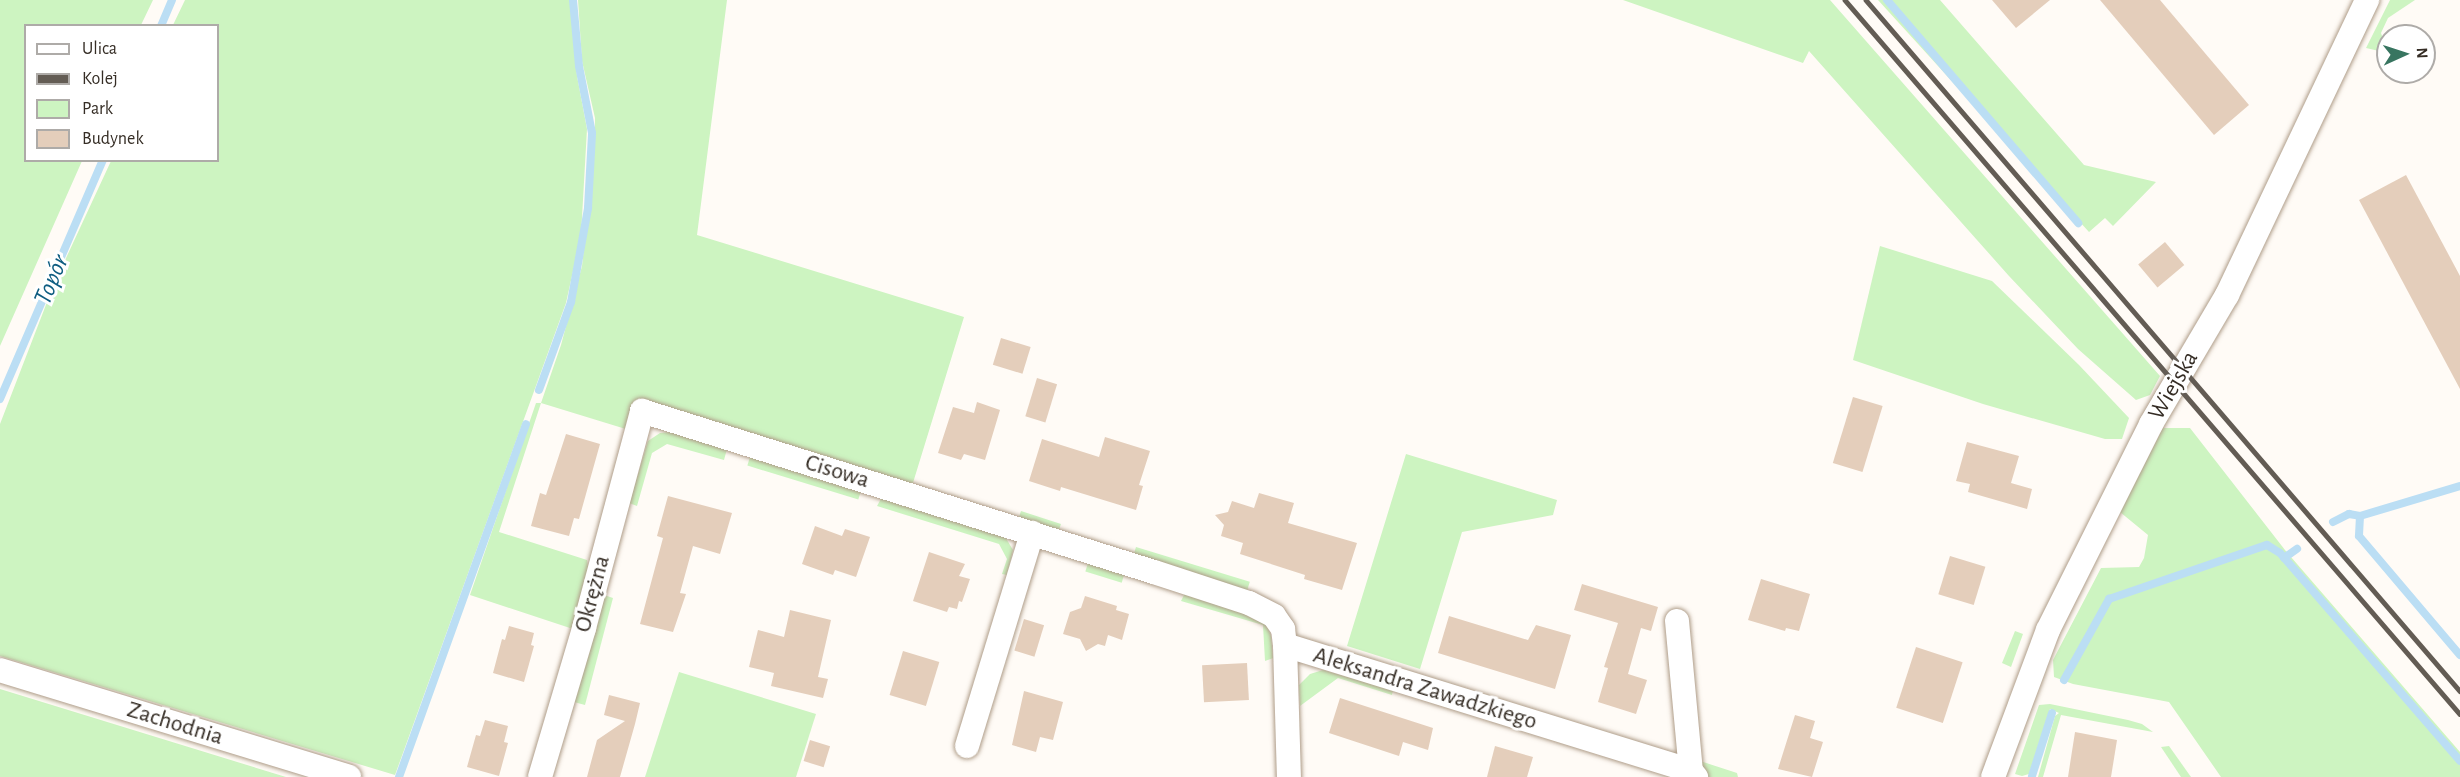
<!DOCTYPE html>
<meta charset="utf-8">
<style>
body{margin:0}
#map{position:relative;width:2460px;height:777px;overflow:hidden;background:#fffbf6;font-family:"Alegreya Sans",sans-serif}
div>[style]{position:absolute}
.green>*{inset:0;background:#cdf4c1;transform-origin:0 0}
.stream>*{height:8px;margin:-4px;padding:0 4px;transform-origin:4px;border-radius:4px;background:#bbdef4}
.building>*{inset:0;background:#e4cebb;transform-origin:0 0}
.roads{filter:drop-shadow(0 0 2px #af9d89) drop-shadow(0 0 2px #af9d89)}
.minor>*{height:24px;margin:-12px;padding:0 12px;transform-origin:12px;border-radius:12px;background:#fff}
.rail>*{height:4.5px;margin:-2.25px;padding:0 2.25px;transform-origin:2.25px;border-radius:2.25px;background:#635c54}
span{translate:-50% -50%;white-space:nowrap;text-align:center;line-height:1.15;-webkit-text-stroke:6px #fff;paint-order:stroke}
.street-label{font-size:24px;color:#352d25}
.water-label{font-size:26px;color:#0f5d81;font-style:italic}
.legend{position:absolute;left:24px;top:24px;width:195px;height:138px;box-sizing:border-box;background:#fff;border:2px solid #aeaba8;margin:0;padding:8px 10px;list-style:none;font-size:18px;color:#352d25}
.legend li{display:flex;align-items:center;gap:12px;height:30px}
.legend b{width:30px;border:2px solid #aeaba8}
.north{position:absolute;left:2376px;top:24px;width:60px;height:60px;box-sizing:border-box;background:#fff;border:2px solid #aeaba8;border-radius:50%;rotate:87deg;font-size:16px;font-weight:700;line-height:24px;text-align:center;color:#352d25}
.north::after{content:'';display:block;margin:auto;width:21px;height:27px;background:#387560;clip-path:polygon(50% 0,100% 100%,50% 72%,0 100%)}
</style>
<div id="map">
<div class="green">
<div style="clip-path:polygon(0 0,153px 0,141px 25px,26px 26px,26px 160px,82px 161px,0 346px)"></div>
<div style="clip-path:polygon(185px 0,570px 0,577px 76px,587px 129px,581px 235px,566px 303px,395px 775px,0 656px,0 424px,54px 284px,111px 161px,218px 160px,218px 26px,173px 25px)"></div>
<div style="clip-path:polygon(578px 0,727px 0,697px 235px,964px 317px,912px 486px,653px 405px,629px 430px,541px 403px,499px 532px,587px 560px,589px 572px,573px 629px,470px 595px,536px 403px,541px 403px,561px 345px,582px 266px,595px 144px,595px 118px,582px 61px)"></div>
<div style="clip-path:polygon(1623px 0,1830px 0,2160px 376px,2150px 395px,2136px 400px,2078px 349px,2009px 276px,1809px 51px,1803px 63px)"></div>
<div style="clip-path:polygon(1878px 0,1940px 0,2084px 165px,2156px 182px,2113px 226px,2105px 218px,2089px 232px)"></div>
<div style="clip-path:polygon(2390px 0,2415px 0,2388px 18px,2381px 33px,2388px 53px,2366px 48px)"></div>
<div style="clip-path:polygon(1880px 246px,1992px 281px,2079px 365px,2129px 418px,2122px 439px,2105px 439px,1983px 404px,1853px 360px)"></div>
<div style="clip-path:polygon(2163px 428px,2190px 428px,2285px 550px,2460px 752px,2460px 777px,2221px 777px,2169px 702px,2073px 684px,2054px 677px,2053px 660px,2101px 568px,2139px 567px,2144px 558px,2148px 535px,2120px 512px)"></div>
<div style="clip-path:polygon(671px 432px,727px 449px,724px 460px,667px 444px,652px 453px,637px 506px,629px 503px,648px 441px,660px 433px)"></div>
<div style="clip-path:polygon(1406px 454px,1557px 500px,1553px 515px,1462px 532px,1420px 669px,1347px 646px)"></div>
<div style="left:750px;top:457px;width:116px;height:9px;rotate:17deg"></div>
<div style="clip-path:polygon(882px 497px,1004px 535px,1013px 550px,1007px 575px,1002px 574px,1007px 559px,999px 544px,877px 506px)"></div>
<div style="left:1021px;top:511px;width:42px;height:8px;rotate:18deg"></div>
<div style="left:1136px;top:547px;width:119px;height:9px;rotate:17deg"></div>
<div style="left:1088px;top:563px;width:38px;height:9px;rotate:17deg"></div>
<div style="clip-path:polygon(1185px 593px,1247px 612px,1267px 626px,1271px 636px,1273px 658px,1265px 661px,1263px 625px,1181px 601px)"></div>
<div style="clip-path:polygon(604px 595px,613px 598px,585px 705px,574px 702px)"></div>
<div style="clip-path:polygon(2015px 631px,2023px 634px,2011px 667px,2002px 663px)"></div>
<div style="clip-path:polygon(1323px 670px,1393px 690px,1392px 695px,1338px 678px,1300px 706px,1299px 685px,1310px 674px)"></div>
<div style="clip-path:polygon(679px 672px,816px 714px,796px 777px,645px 777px)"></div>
<div style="clip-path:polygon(0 689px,286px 777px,0 777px)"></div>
<div style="clip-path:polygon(2050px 704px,2128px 720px,2142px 724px,2153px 732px,2061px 715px,2043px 777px,2038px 777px,2055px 716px,2059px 713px,2050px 709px,2029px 774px,2022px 776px,2015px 774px,2039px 705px)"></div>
<div style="clip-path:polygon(2169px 746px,2191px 777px,2181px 777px,2161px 747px)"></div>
<div style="clip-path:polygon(1697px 760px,1737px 773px,1738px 777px,1706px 777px,1703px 767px)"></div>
</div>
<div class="stream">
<div style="left:1887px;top:0;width:294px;rotate:49.4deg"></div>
<div style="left:161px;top:26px;width:28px;rotate:-67deg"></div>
<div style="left:539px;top:390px;width:94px;rotate:-70deg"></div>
<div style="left:571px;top:302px;width:96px;rotate:-79.7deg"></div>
<div style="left:588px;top:208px;width:75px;rotate:-86.9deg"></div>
<div style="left:592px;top:133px;width:68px;rotate:-101deg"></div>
<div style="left:579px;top:66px;width:66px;rotate:-95.2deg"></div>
<div style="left:0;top:399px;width:260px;rotate:-66.7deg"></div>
<div style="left:2360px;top:516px;width:20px;rotate:93deg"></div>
<div style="left:2359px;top:536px;width:156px;rotate:49.7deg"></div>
<div style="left:2333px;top:522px;width:18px;rotate:-27deg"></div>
<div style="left:2349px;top:514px;width:11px;rotate:10deg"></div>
<div style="left:2360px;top:516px;width:104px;rotate:-16.7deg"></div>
<div style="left:2284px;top:558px;width:16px;rotate:-35deg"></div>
<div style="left:2064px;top:680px;width:93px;rotate:-60.9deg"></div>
<div style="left:2109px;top:599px;width:167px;rotate:-18.9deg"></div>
<div style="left:2267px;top:545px;width:15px;rotate:32deg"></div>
<div style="left:2280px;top:553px;width:275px;rotate:49.1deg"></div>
<div style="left:2032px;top:776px;width:66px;rotate:-72.4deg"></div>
<div style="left:399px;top:777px;width:375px;rotate:-70.2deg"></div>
</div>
<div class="building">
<div style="clip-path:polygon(1992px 0,2050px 0,2016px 28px)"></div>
<div style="clip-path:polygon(2100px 0,2160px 0,2249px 105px,2214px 135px)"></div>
<div style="clip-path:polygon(2406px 175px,2460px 276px,2460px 389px,2359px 200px)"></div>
<div style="left:2165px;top:242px;width:30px;height:35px;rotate:50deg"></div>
<div style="left:1001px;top:338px;width:31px;height:28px;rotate:17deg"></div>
<div style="left:1037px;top:378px;width:21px;height:40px;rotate:17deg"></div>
<div style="left:1853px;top:397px;width:31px;height:69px;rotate:17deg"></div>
<div style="clip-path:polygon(977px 402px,1000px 410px,985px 460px,964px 454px,961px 460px,938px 453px,953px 407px,974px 413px)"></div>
<div style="clip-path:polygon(566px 434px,600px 444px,579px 519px,574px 518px,569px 536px,531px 526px,540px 493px,546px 495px)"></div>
<div style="clip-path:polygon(1105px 437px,1150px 451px,1139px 485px,1143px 486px,1136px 510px,1061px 487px,1060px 491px,1029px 481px,1042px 439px,1099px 457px)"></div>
<div style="clip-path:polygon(1967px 442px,2019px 456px,2011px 483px,2032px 489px,2027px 509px,1968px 492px,1970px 484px,1956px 481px)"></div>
<div style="clip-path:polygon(1259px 493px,1294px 503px,1288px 523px,1357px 543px,1342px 590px,1304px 579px,1305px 575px,1240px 554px,1243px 543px,1221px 536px,1224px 525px,1215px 515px,1228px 512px,1232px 501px,1254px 508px)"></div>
<div style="clip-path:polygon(668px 496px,732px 513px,720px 554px,693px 546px,680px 593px,686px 594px,673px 632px,640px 624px,663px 538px,657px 536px)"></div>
<div style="clip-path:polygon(815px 526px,842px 536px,845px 529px,870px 537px,856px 577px,835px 570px,833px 575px,802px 564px)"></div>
<div style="clip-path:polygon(929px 552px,965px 564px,959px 576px,970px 579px,962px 602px,959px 601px,957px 609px,949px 607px,947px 612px,913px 601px)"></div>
<div style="left:1950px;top:556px;width:37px;height:40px;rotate:17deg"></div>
<div style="clip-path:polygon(1761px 579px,1810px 594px,1799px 631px,1786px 628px,1785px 631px,1748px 620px)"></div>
<div style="clip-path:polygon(1582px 584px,1658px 607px,1651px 631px,1641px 628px,1628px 674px,1647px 680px,1636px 714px,1598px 702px,1608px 668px,1604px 667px,1618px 623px,1574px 610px)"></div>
<div style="clip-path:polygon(1085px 596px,1117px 606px,1116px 610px,1129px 614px,1122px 640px,1108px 635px,1105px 646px,1098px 644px,1086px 651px,1080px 639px,1063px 634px,1070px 612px,1081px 608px)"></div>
<div style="clip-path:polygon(790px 610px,831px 620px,818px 677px,828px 679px,823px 698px,771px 686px,774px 673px,749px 667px,758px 630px,784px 637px)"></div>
<div style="clip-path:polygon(1449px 616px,1528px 640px,1536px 625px,1571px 635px,1555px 689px,1438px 653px)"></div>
<div style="left:1024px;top:619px;width:21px;height:33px;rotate:17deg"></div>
<div style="clip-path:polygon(509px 626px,534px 633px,531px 645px,534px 646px,524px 682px,493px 673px,502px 639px,505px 640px)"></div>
<div style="left:1916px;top:647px;width:49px;height:64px;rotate:18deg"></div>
<div style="left:903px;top:651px;width:38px;height:46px;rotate:17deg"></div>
<div style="left:1247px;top:663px;width:37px;height:45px;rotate:87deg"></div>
<div style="clip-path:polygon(1024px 691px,1063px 702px,1053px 740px,1040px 737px,1036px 752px,1012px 745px)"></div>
<div style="clip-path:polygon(609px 695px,640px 703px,635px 724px,620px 777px,587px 777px,597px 740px,625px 721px,604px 715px)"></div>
<div style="clip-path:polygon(1340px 698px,1433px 728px,1428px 750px,1403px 742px,1399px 756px,1329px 733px)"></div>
<div style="clip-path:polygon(1795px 715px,1815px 721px,1810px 738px,1823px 742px,1812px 777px,1778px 769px)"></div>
<div style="clip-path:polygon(485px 720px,508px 726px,504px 742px,508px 743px,499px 776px,467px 767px,476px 735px,480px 736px)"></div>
<div style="clip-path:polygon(2075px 732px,2117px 740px,2111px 777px,2068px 777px)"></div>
<div style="left:810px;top:740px;width:21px;height:22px;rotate:17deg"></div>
<div style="clip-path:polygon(1495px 746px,1533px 757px,1527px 777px,1487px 777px)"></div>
</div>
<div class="roads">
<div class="minor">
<div style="left:1677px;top:621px;width:151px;rotate:84.7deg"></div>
<div style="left:1285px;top:645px;width:425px;rotate:17.2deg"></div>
<div style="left:1691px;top:771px;width:8px;rotate:50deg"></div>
<div style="left:0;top:670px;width:365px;rotate:17deg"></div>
<div style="left:967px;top:746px;width:223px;rotate:-73deg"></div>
<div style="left:540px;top:777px;width:155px;rotate:-73.5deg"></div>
<div style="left:584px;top:628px;width:225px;rotate:-75deg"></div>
<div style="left:642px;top:411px;width:537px;rotate:17.46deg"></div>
<div style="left:1154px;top:572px;width:100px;rotate:18.1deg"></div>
<div style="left:1249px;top:603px;width:28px;rotate:27deg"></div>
<div style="left:1274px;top:616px;width:16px;rotate:55deg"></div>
<div style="left:1283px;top:629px;width:16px;rotate:83deg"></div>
<div style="left:1285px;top:645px;width:132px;rotate:88.3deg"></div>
<div style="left:1993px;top:777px;width:157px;rotate:-69.5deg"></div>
<div style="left:2048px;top:630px;width:230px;rotate:-63.4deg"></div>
<div style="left:2151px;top:424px;width:150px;rotate:-59.5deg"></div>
<div style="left:2227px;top:295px;width:327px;rotate:-64.6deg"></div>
</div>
</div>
<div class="rail">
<div style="left:1845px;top:0;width:942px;rotate:49.26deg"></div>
<div style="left:1866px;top:0;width:911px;rotate:49.32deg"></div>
</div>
<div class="street-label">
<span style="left:2174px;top:386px;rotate:-60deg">Wiejska</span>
<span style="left:837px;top:472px;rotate:17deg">Cisowa</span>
<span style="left:593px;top:594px;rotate:-75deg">Okrężna</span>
<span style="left:1425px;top:689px;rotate:17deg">Aleksandra Zawadzkiego</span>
<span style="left:175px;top:724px;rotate:17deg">Zachodnia</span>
</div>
<div class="water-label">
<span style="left:52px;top:280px;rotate:-67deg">Topór</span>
</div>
<ul class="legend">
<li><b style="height:8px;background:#fff"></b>Ulica</li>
<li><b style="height:8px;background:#635c54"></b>Kolej</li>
<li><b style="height:16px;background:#cdf4c1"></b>Park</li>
<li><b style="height:16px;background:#e4cebb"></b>Budynek</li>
</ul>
<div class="north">N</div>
</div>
